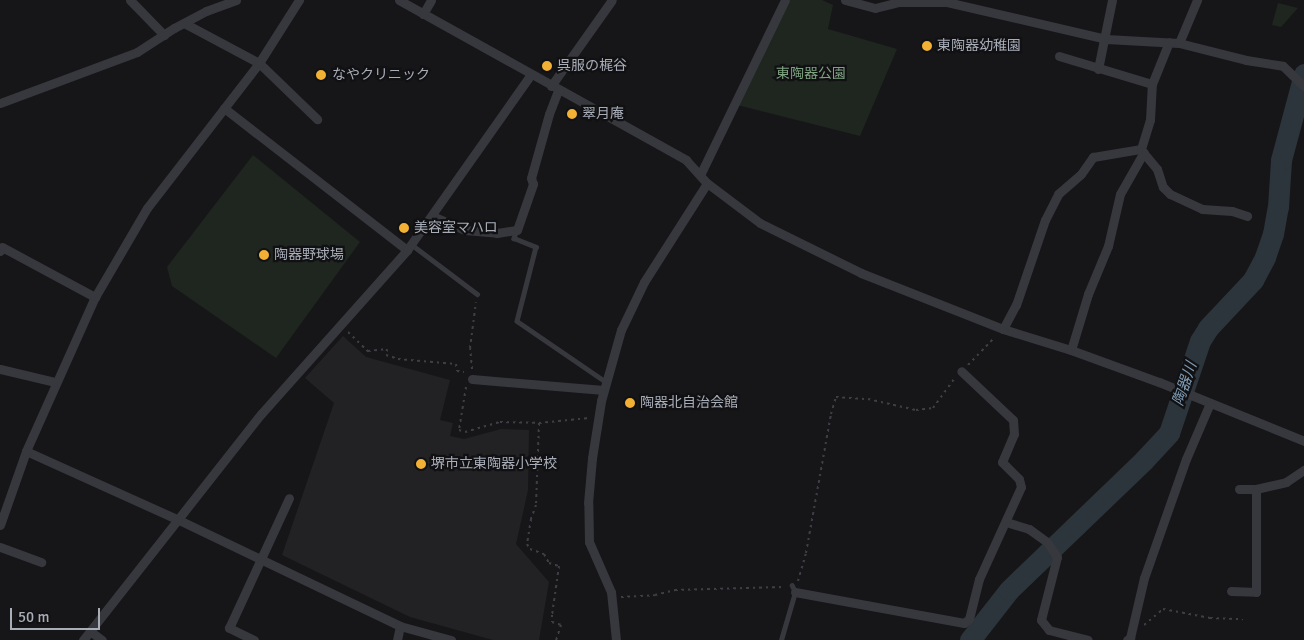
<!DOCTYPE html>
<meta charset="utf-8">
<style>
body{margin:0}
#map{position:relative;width:1304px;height:640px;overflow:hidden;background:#161618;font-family:Signika,"Noto Sans JP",sans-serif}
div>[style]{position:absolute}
.built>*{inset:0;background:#222225}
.green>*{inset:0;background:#1e261f}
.river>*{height:21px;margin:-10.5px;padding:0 10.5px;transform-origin:10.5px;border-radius:10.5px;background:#2c353c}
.path>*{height:2px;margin-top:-1px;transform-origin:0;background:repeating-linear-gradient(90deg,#3d3f44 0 2.5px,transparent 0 6.5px)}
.service>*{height:4.5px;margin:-2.25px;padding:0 2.25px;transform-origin:2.25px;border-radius:2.25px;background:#37383d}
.minor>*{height:9px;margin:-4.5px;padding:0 4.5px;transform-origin:4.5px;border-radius:4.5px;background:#37383d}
.dots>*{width:14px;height:14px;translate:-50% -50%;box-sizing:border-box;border:2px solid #111113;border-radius:50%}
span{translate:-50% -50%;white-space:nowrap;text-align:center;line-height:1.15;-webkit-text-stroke:4.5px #111113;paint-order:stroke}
.poi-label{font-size:14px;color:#a8adb8}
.left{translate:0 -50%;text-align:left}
.park-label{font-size:14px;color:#7fa381}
.water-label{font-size:15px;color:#7f9bb3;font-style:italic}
.scale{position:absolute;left:10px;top:608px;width:90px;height:22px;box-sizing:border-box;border:2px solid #a8adb8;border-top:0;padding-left:6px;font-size:15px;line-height:18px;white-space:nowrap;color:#a8adb8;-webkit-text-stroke:4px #111113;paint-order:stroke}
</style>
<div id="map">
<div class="built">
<div style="clip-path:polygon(343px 336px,366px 357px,450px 380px,440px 420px,453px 423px,450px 436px,464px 439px,501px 429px,529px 430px,528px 490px,516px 544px,549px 582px,539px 640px,493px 640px,410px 617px,282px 555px,334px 403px,305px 378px)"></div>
</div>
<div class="green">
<div style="clip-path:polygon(789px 0,822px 0,833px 5px,828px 29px,897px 49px,860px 136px,737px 105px)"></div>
<div style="clip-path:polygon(1278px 3px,1298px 8px,1281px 27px,1272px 25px)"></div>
<div style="clip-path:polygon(253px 155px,360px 242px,276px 358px,172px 286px,167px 267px)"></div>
</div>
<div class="river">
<div style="left:970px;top:640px;width:63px;rotate:-52deg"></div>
<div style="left:1009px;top:590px;width:187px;rotate:-43.9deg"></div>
<div style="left:1144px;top:460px;width:37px;rotate:-47deg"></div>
<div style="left:1169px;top:433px;width:97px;rotate:-71.4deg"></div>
<div style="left:1200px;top:341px;width:15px;rotate:-58deg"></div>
<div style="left:1208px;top:328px;width:66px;rotate:-46.8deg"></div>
<div style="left:1253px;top:280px;width:26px;rotate:-62deg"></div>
<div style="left:1265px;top:257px;width:24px;rotate:-71deg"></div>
<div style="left:1273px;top:234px;width:27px;rotate:-80deg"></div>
<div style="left:1278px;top:207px;width:47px;rotate:-86.3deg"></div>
<div style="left:1281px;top:160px;width:89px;rotate:-75deg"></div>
</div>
<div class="path">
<div style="left:348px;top:332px;width:28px;rotate:44deg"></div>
<div style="left:368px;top:351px;width:19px;rotate:-6deg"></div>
<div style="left:387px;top:349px;width:6px;rotate:99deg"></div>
<div style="left:386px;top:355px;width:13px;rotate:18deg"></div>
<div style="left:398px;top:359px;width:58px;rotate:4.9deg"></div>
<div style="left:456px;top:364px;width:7px;rotate:82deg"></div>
<div style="left:457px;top:371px;width:7px;rotate:8deg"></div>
<div style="left:968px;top:365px;width:37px;rotate:-46deg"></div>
<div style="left:472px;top:369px;width:21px;rotate:-95deg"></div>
<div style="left:470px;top:348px;width:46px;rotate:-82.6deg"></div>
<div style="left:466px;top:387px;width:44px;rotate:99.2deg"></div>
<div style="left:459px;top:430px;width:6px;rotate:18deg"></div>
<div style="left:465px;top:432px;width:36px;rotate:-16deg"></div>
<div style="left:500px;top:422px;width:39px;rotate:1deg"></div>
<div style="left:539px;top:423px;width:82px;rotate:92.1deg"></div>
<div style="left:536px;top:505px;width:15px;rotate:110deg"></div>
<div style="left:531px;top:519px;width:25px;rotate:99deg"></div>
<div style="left:527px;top:544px;width:6px;rotate:59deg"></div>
<div style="left:530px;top:549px;width:15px;rotate:20deg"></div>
<div style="left:544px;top:554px;width:10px;rotate:61deg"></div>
<div style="left:549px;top:563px;width:10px;rotate:17deg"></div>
<div style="left:559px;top:566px;width:49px;rotate:98.1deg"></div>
<div style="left:552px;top:615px;width:7px;rotate:90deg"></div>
<div style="left:552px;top:622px;width:9px;rotate:18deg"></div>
<div style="left:561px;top:625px;width:16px;rotate:108deg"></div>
<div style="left:539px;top:423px;width:50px;rotate:-5.7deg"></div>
<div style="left:798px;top:581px;width:29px;rotate:-74deg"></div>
<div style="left:806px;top:553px;width:141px;rotate:-79.8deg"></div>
<div style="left:831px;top:414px;width:18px;rotate:-74deg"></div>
<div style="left:836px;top:397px;width:32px;rotate:4deg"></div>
<div style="left:868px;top:399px;width:49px;rotate:12.9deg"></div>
<div style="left:916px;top:410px;width:17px;rotate:-7deg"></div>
<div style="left:933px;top:408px;width:36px;rotate:-54deg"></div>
<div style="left:621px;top:597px;width:34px;rotate:-3deg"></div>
<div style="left:655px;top:595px;width:21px;rotate:-14deg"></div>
<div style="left:675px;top:590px;width:110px;rotate:-1.6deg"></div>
<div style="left:1144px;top:625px;width:25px;rotate:-40deg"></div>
<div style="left:1163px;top:609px;width:48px;rotate:10.8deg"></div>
<div style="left:1210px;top:618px;width:33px;rotate:2deg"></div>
</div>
<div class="service">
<div style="left:517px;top:230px;width:9px;rotate:111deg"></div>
<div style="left:514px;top:238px;width:24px;rotate:22deg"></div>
<div style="left:536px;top:247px;width:76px;rotate:104.4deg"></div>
<div style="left:517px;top:321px;width:108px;rotate:34.4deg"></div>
<div style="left:411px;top:244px;width:83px;rotate:37.1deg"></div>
<div style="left:781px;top:640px;width:50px;rotate:-73.7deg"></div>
<div style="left:795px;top:592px;width:7px;rotate:-117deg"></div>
</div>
<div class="minor">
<div style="left:130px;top:0;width:49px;rotate:45.8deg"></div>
<div style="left:399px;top:0;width:329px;rotate:29.1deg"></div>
<div style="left:686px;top:160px;width:31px;rotate:48deg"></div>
<div style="left:707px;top:183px;width:66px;rotate:37deg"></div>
<div style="left:760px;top:223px;width:113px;rotate:26.3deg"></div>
<div style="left:861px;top:273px;width:153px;rotate:21.5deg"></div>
<div style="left:1003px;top:329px;width:71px;rotate:17.2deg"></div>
<div style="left:1071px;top:350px;width:94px;rotate:20deg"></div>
<div style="left:1159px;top:382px;width:157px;rotate:22.1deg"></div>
<div style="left:845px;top:0;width:31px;rotate:15deg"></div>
<div style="left:875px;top:8px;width:25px;rotate:-14deg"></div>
<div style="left:899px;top:2px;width:48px"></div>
<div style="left:947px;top:2px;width:163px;rotate:13.1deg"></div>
<div style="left:1106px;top:39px;width:73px;rotate:3.1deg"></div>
<div style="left:1179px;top:43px;width:69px;rotate:14.2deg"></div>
<div style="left:1246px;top:60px;width:37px;rotate:9deg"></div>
<div style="left:1283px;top:66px;width:29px;rotate:44deg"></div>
<div style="left:423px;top:14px;width:16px;rotate:-60deg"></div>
<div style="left:184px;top:23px;width:85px;rotate:28.1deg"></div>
<div style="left:259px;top:63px;width:81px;rotate:44deg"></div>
<div style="left:1179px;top:43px;width:47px;rotate:-67.3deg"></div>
<div style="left:1059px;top:56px;width:97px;rotate:16.8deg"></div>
<div style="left:1098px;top:69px;width:70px;rotate:-78.5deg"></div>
<div style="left:551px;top:86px;width:105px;rotate:-54.7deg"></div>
<div style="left:0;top:103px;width:146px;rotate:-20.4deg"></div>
<div style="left:137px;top:52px;width:44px;rotate:-33deg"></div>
<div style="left:174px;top:28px;width:36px;rotate:-28deg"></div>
<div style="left:206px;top:11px;width:32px;rotate:-20deg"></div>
<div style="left:224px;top:108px;width:232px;rotate:37.8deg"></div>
<div style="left:1141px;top:150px;width:25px;rotate:50deg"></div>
<div style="left:1157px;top:169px;width:19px;rotate:72deg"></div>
<div style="left:1163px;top:187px;width:10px;rotate:45deg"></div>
<div style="left:1170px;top:194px;width:35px;rotate:25deg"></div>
<div style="left:1202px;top:209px;width:30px;rotate:4deg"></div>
<div style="left:1232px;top:211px;width:16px;rotate:18deg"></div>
<div style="left:701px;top:173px;width:192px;rotate:-64.1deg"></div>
<div style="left:432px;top:216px;width:36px;rotate:23deg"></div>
<div style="left:465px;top:230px;width:32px;rotate:5deg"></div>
<div style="left:497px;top:233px;width:20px;rotate:-9deg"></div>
<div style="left:517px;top:230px;width:49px;rotate:-70.8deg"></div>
<div style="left:533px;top:184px;width:6px;rotate:-108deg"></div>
<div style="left:531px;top:178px;width:66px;rotate:-74.3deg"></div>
<div style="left:549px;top:114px;width:26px;rotate:-69deg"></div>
<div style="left:0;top:251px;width:4px;rotate:-63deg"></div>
<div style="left:2px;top:247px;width:106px;rotate:28.3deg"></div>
<div style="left:1003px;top:329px;width:27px;rotate:-62deg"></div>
<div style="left:1016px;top:305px;width:90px;rotate:-71.2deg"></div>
<div style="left:1045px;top:220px;width:29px;rotate:-63deg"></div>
<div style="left:1058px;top:194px;width:30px;rotate:-41deg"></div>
<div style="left:1081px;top:174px;width:21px;rotate:-55deg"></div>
<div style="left:1093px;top:157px;width:49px;rotate:-9.5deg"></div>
<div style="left:1141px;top:149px;width:30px;rotate:-73deg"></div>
<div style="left:1150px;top:120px;width:36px;rotate:-87deg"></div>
<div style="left:1152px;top:84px;width:45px;rotate:-68deg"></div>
<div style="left:1071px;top:350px;width:59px;rotate:-73.1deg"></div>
<div style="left:1088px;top:294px;width:52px;rotate:-67.4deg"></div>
<div style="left:1108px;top:246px;width:53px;rotate:-77deg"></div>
<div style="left:1120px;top:194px;width:48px;rotate:-60.3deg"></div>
<div style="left:0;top:369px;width:57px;rotate:13.3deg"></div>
<div style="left:472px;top:379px;width:132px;rotate:4.8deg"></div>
<div style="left:26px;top:451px;width:168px;rotate:24.3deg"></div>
<div style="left:179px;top:520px;width:245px;rotate:25.6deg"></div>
<div style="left:400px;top:626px;width:14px;rotate:102deg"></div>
<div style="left:1239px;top:489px;width:17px"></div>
<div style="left:1256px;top:489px;width:31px;rotate:-13deg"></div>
<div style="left:1286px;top:482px;width:22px;rotate:-34deg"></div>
<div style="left:1006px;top:522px;width:24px;rotate:17deg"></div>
<div style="left:1029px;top:529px;width:22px;rotate:36deg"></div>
<div style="left:1047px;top:542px;width:18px;rotate:56deg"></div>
<div style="left:1057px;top:557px;width:65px;rotate:104.3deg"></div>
<div style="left:1041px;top:620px;width:13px;rotate:51deg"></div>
<div style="left:1049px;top:630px;width:40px;rotate:14.4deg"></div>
<div style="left:0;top:525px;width:78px;rotate:-70.6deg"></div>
<div style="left:26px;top:451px;width:169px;rotate:-65.9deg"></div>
<div style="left:95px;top:297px;width:103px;rotate:-59.7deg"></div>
<div style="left:147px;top:208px;width:183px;rotate:-52.3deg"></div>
<div style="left:259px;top:63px;width:75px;rotate:-57.6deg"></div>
<div style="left:0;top:547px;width:44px;rotate:20.1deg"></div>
<div style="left:1231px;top:591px;width:25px;rotate:2deg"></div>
<div style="left:1256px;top:592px;width:103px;rotate:-90deg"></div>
<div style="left:795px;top:592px;width:172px;rotate:10.4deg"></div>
<div style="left:964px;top:623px;width:6px;rotate:-39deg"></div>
<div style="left:969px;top:619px;width:41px;rotate:-76deg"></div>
<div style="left:979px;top:579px;width:101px;rotate:-65.5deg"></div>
<div style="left:1021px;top:487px;width:8px;rotate:-104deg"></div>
<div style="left:1019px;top:479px;width:24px;rotate:-135deg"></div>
<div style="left:1002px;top:462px;width:30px;rotate:-67deg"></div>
<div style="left:1014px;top:434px;width:14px;rotate:-94deg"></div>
<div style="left:1013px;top:420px;width:71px;rotate:-136.7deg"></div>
<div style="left:400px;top:626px;width:53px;rotate:15.4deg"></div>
<div style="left:90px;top:631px;width:15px;rotate:37deg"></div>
<div style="left:83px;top:640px;width:288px;rotate:-51.8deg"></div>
<div style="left:261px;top:414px;width:220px;rotate:-48.3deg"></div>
<div style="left:407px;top:250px;width:215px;rotate:-54.8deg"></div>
<div style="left:254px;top:640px;width:28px;rotate:-154deg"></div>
<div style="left:229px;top:628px;width:143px;rotate:-65.2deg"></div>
<div style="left:616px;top:640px;width:48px;rotate:-95.9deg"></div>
<div style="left:611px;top:592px;width:55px;rotate:-113.7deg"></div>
<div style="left:589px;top:542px;width:39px;rotate:-91deg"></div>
<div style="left:588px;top:503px;width:45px;rotate:-84.9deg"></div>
<div style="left:592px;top:458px;width:58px;rotate:-81deg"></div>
<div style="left:601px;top:401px;width:74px;rotate:-74.3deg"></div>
<div style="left:621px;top:330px;width:53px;rotate:-64.4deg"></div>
<div style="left:644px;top:282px;width:117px;rotate:-57.5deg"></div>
<div style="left:1127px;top:640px;width:4px;rotate:-34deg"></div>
<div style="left:1130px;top:638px;width:62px;rotate:-76.9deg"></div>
<div style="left:1144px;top:578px;width:126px;rotate:-70.6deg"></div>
<div style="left:1186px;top:459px;width:61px;rotate:-66.8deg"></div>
</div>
<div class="dots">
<div style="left:927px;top:46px;background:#f2b134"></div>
<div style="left:547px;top:66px;background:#f2b134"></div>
<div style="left:321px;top:75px;background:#f2b134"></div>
<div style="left:572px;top:114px;background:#f2b134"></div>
<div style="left:404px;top:228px;background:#f2b134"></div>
<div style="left:264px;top:255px;background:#f2b134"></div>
<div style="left:630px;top:403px;background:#f2b134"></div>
<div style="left:421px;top:464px;background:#f2b134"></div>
</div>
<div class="poi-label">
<span class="left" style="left:937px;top:46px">東陶器幼稚園</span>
<span class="left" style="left:557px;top:66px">呉服の梶谷</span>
<span class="left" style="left:332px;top:75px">なやクリニック</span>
<span class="left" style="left:582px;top:114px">翠月庵</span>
<span class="left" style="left:414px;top:228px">美容室マハロ</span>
<span class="left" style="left:274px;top:255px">陶器野球場</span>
<span class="left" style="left:640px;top:403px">陶器北自治会館</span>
<span class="left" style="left:431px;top:464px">堺市立東陶器小学校</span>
</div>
<div class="park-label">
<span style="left:811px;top:74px">東陶器公園</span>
</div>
<div class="water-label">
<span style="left:1185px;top:384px;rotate:-71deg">陶器川</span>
</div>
<div class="scale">50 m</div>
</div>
